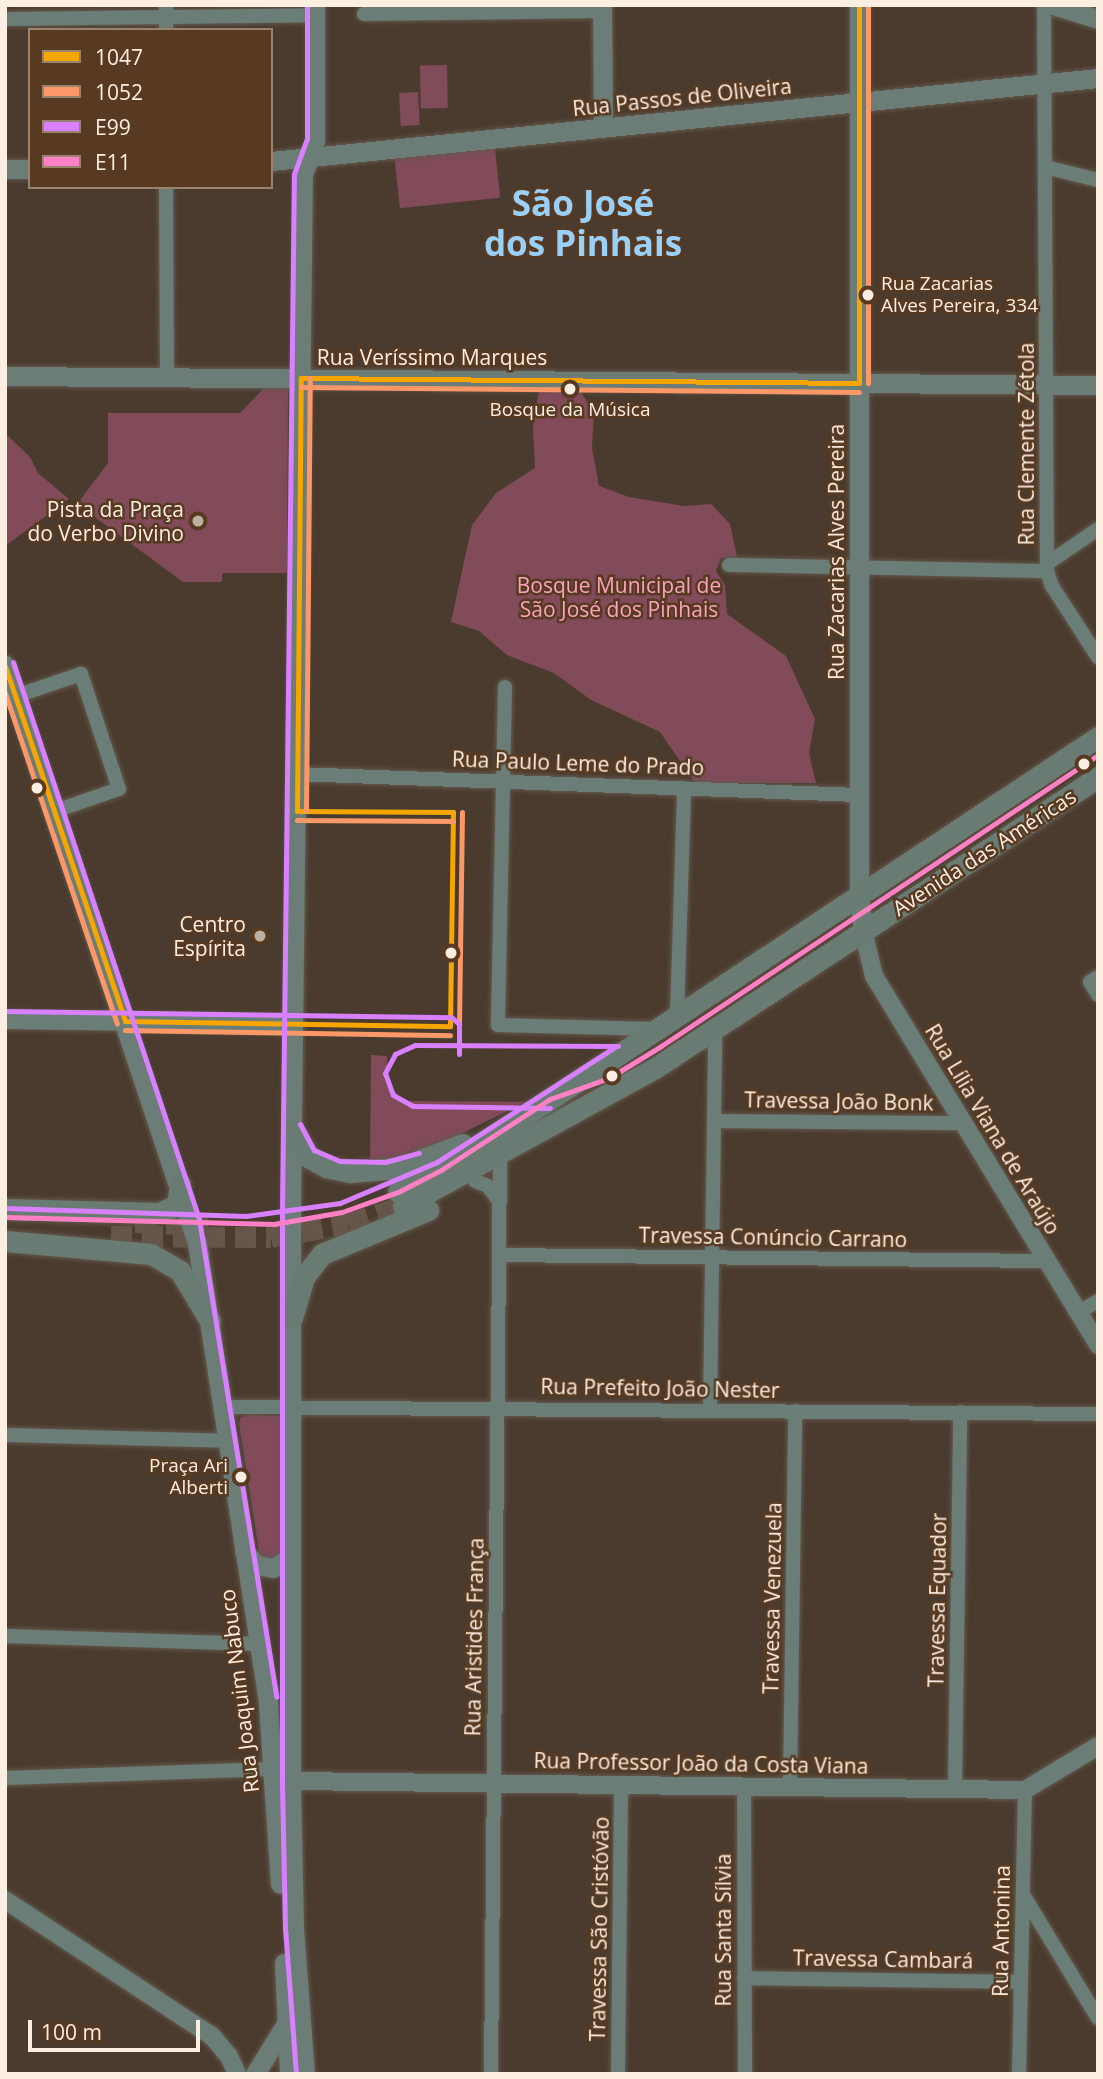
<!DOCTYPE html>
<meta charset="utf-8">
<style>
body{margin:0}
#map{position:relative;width:1103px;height:2079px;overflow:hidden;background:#4a3b2e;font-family:"Open Sans",sans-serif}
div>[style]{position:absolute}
.green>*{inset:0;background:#814b5a;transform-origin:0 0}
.primary-tunnel>*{height:21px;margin-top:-10.5px;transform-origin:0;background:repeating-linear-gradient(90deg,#655649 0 21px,transparent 0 31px)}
.roads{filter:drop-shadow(0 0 2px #64584d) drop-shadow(0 0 2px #64584d)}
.minor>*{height:14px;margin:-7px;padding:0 7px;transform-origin:7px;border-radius:7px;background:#6a7d77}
.tertiary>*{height:18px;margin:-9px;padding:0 9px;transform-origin:9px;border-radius:9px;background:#6a7d77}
.secondary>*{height:19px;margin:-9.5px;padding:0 9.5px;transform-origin:9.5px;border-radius:9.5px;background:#6b7d76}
.primary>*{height:21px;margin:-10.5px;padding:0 10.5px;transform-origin:10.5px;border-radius:10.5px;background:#697b72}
.bus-1>*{height:5px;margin:-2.5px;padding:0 2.5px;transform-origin:2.5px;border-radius:2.5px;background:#f7a600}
.bus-2>*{height:5px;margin:-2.5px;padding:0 2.5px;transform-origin:2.5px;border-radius:2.5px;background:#fc9868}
.bus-3>*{height:5px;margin:-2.5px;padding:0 2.5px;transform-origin:2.5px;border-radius:2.5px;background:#d880ff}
.bus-4>*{height:5px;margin:-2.5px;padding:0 2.5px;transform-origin:2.5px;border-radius:2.5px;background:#ff80c5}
.dots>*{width:19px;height:19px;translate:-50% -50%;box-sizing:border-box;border:4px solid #573a21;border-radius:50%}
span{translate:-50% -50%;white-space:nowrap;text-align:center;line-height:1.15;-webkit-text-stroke:5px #573a21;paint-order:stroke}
.bus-label{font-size:19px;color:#fdeee2}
.left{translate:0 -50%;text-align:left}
.right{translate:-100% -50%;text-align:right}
.street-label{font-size:21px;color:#fdeee2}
.poi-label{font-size:21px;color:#fdeee2}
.park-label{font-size:21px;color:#fba2bc}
.town-label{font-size:35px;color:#99d0f8;font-weight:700}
.frame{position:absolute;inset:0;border:7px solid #fdeee2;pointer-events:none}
.legend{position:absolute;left:28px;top:28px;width:245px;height:161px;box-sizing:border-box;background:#573a21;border:2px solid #99826e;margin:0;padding:9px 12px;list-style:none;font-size:21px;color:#fdeee2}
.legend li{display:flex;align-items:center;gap:14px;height:35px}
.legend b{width:35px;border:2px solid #99826e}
.scale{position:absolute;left:28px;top:2020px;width:172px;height:32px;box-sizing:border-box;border:4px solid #fdeee2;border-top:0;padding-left:9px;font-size:21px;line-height:24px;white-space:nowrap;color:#fdeee2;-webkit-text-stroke:5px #573a21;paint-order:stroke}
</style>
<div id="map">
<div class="green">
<div style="left:447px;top:65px;width:43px;height:27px;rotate:89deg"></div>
<div style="left:418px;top:92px;width:33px;height:19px;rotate:87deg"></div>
<div style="left:495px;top:148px;width:50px;height:101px;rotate:84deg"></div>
<div style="clip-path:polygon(266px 386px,288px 387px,287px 573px,222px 573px,222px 582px,183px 582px,77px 504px,108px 463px,108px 413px,240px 413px)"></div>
<div style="clip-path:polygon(539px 390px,580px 391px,594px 412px,592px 448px,599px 486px,629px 497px,684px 506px,711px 504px,730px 524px,737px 557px,721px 558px,716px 571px,725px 585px,727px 614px,786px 656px,815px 719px,809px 753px,816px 783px,695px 783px,660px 732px,591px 700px,554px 673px,507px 655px,479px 631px,451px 622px,472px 525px,496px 493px,535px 468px,533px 426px)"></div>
<div style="clip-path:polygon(5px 433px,30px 457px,38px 473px,69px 499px,5px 546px)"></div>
<div style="clip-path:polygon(371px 1055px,387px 1056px,389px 1086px,405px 1101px,526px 1102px,446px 1141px,406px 1157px,370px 1163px)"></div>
<div style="clip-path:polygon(247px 1415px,282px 1416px,282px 1550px,278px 1560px,260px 1557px,259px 1552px,239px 1424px,240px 1418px)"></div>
</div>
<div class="primary-tunnel">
<div style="left:135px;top:1222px;width:73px;rotate:2.4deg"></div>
<div style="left:111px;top:1236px;width:160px;rotate:0.4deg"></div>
<div style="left:271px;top:1237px;width:78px;rotate:-9.6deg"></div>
<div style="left:348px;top:1224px;width:58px;rotate:-18.1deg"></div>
</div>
<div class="roads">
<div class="minor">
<div style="left:1044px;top:5px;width:566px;rotate:89.7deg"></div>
<div style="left:1047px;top:571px;width:16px;rotate:72deg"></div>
<div style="left:1052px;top:586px;width:85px;rotate:57.1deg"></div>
<div style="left:364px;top:14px;width:238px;rotate:-0.7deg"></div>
<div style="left:5px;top:19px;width:311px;rotate:-0.7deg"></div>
<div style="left:166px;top:30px;width:25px;rotate:-90deg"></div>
<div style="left:1045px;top:167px;width:55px;rotate:13.8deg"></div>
<div style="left:166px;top:187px;width:190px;rotate:89.7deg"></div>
<div style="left:1048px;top:563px;width:60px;rotate:-34.2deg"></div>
<div style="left:729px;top:565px;width:318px;rotate:1.1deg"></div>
<div style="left:505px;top:687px;width:338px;rotate:91.2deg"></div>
<div style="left:498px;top:1025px;width:159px;rotate:1.4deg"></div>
<div style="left:16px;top:696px;width:69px;rotate:-18.7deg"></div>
<div style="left:81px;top:674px;width:121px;rotate:71.7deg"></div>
<div style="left:119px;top:789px;width:68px;rotate:161deg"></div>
<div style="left:296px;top:774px;width:562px;rotate:2.14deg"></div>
<div style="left:1098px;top:977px;width:9px;rotate:148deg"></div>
<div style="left:1090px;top:982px;width:15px;rotate:58deg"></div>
<div style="left:677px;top:1016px;width:228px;rotate:-88.2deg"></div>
<div style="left:714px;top:1121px;width:249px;rotate:0.5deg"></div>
<div style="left:475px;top:1181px;width:14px;rotate:21deg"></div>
<div style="left:488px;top:1186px;width:19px;rotate:54deg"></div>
<div style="left:499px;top:1255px;width:547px;rotate:0.63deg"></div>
<div style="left:1078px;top:1313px;width:23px;rotate:-31deg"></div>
<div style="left:223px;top:1407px;width:875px;rotate:0.46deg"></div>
<div style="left:710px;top:1409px;width:381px;rotate:-89.2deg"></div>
<div style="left:5px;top:1435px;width:223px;rotate:1.5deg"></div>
<div style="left:5px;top:1636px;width:253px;rotate:1.8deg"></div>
<div style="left:5px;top:1778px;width:269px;rotate:-1.9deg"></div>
<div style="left:744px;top:1786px;width:288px;rotate:89.8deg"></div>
<div style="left:790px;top:1787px;width:376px;rotate:-89.2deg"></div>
<div style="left:955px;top:1789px;width:377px;rotate:-89.2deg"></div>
<div style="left:1024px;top:1896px;width:143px;rotate:58.8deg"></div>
<div style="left:744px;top:1978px;width:277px;rotate:0.8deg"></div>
<div style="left:491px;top:2074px;width:922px;rotate:-89.44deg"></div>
<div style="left:618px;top:2074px;width:289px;rotate:-89.4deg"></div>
<div style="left:1019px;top:2074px;width:284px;rotate:-88.8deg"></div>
</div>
<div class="tertiary">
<div style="left:310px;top:157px;width:17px;rotate:-69deg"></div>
<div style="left:316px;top:141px;width:136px;rotate:-90deg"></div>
<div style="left:863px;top:931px;width:46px;rotate:76.3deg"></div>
<div style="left:874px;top:976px;width:432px;rotate:58.7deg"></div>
<div style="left:5px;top:1020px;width:288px;rotate:0.8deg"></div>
<div style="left:291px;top:1781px;width:734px;rotate:0.7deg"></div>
<div style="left:1025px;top:1790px;width:85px;rotate:-31.1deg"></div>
<div style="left:5px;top:1900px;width:248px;rotate:33.3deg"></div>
<div style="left:212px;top:2036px;width:26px;rotate:50deg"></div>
<div style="left:229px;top:2056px;width:20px;rotate:66deg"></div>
</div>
<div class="secondary">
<div style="left:602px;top:5px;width:122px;rotate:89.5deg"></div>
<div style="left:859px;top:5px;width:890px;rotate:90deg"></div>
<div style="left:859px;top:895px;width:36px;rotate:84deg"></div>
<div style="left:1053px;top:5px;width:47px;rotate:17.3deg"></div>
<div style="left:271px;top:161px;width:831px;rotate:-5.73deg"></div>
<div style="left:5px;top:169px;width:25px"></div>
<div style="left:5px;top:376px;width:1093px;rotate:0.47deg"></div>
<div style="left:5px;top:665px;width:609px;rotate:71.62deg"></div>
<div style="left:197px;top:1243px;width:466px;rotate:81.2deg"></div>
<div style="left:268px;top:1704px;width:180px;rotate:86.2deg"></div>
<div style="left:244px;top:1551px;width:18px;rotate:49deg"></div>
<div style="left:256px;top:1565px;width:17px;rotate:10deg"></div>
<div style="left:273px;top:1568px;width:19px;rotate:-32deg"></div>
<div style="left:289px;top:1558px;width:8px;rotate:-76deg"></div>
<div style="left:284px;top:1963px;width:111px;rotate:87.4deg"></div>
<div style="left:255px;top:2074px;width:61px;rotate:-58.4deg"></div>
<div style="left:305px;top:2074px;width:146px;rotate:-94.3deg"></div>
<div style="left:294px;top:1928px;width:147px;rotate:-91.2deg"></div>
<div style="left:291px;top:1781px;width:570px;rotate:-90deg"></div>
<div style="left:291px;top:1211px;width:1037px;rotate:-89.34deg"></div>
<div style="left:303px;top:174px;width:18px;rotate:-68deg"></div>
</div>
<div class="primary">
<div style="left:292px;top:1128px;width:33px;rotate:61deg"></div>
<div style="left:308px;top:1157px;width:21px;rotate:29deg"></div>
<div style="left:326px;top:1167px;width:25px;rotate:12deg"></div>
<div style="left:350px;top:1172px;width:49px;rotate:-4.7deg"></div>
<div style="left:399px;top:1168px;width:68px;rotate:-20.6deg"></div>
<div style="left:398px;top:1192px;width:48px;rotate:-27.1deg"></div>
<div style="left:441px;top:1170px;width:211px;rotate:-33deg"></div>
<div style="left:618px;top:1055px;width:576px;rotate:-33.52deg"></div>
<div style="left:403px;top:1206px;width:287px;rotate:-28.7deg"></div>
<div style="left:655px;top:1068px;width:530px;rotate:-33.3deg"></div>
<div style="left:5px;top:1209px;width:154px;rotate:1.5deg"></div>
<div style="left:159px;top:1213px;width:20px;rotate:-24deg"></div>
<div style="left:177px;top:1205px;width:21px;rotate:-82deg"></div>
<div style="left:5px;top:1241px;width:147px;rotate:5.1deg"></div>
<div style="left:151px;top:1254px;width:34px;rotate:30deg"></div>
<div style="left:180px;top:1271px;width:58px;rotate:59deg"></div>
<div style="left:292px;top:1318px;width:43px;rotate:-73.7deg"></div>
<div style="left:304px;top:1277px;width:29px;rotate:-52deg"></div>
<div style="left:322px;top:1254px;width:115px;rotate:-22.5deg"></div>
</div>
</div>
<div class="bus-1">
<div style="left:859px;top:5px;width:378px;rotate:90deg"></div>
<div style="left:301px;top:378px;width:558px;rotate:0.51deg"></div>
<div style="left:5px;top:666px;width:375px;rotate:71.3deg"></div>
<div style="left:297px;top:811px;width:433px;rotate:-89.5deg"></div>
<div style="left:297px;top:811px;width:156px;rotate:0.4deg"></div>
<div style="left:125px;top:1021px;width:325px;rotate:0.9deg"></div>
<div style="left:450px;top:1026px;width:214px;rotate:-89.2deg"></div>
</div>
<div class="bus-2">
<div style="left:868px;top:5px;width:378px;rotate:90deg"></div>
<div style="left:301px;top:387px;width:558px;rotate:0.51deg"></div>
<div style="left:5px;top:693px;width:349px;rotate:71.3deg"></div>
<div style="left:306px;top:811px;width:433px;rotate:-89.5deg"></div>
<div style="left:297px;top:820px;width:156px;rotate:0.4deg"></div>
<div style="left:459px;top:1026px;width:214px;rotate:-89.2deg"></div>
<div style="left:125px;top:1030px;width:325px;rotate:0.9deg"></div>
</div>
<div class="bus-3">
<div style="left:13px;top:662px;width:587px;rotate:71.53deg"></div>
<div style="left:199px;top:1219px;width:484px;rotate:80.8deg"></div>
<div style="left:5px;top:1011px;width:446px;rotate:0.8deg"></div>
<div style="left:451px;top:1017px;width:11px;rotate:41deg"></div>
<div style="left:459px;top:1024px;width:30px;rotate:90deg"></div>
<div style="left:550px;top:1108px;width:137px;rotate:-179.2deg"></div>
<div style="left:413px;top:1106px;width:23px;rotate:-151deg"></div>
<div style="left:393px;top:1095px;width:23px;rotate:-110deg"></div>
<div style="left:385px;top:1073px;width:21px;rotate:-62deg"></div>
<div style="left:395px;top:1054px;width:22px;rotate:-24deg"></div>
<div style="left:415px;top:1045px;width:203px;rotate:0.3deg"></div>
<div style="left:300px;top:1124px;width:30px;rotate:62deg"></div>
<div style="left:314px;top:1150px;width:28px;rotate:23deg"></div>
<div style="left:340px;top:1161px;width:45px;rotate:1.3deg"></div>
<div style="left:385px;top:1162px;width:35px;rotate:-15deg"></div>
<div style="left:5px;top:1208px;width:241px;rotate:1.9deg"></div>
<div style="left:246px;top:1216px;width:95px;rotate:-7.9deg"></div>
<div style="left:340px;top:1203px;width:105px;rotate:-22.9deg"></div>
<div style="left:437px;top:1162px;width:210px;rotate:-32.9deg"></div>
<div style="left:296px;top:2074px;width:146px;rotate:-94.3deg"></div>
<div style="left:285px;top:1928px;width:147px;rotate:-91.2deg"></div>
<div style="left:282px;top:1781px;width:570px;rotate:-90deg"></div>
<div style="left:282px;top:1211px;width:1037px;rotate:-89.34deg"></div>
<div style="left:294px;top:174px;width:37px;rotate:-70deg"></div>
<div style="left:307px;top:139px;width:134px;rotate:-90deg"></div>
</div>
<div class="bus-4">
<div style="left:5px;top:1217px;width:269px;rotate:1.5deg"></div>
<div style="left:274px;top:1224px;width:69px;rotate:-10deg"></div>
<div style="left:342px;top:1212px;width:59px;rotate:-19.7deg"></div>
<div style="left:398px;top:1192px;width:48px;rotate:-27.1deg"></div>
<div style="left:441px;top:1170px;width:130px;rotate:-33.1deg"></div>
<div style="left:550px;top:1099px;width:63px;rotate:-19.6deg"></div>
<div style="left:609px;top:1078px;width:61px;rotate:-31.6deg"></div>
<div style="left:661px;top:1046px;width:525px;rotate:-33.66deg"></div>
</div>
<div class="dots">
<div style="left:868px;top:295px;background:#fdeee2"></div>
<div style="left:570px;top:389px;background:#fdeee2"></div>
<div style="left:198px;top:521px;background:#beafa3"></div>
<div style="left:1084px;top:764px;background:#fdeee2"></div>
<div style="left:37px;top:788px;background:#fdeee2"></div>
<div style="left:260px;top:936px;background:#beafa3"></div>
<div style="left:451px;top:953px;background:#fdeee2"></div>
<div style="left:612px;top:1076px;background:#fdeee2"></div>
<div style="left:241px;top:1477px;background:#fdeee2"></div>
</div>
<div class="bus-label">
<span class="left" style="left:881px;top:295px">Rua Zacarias<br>Alves Pereira, 334</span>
<span style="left:570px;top:410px">Bosque da Música</span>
<span class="right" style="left:228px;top:1477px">Praça Ari<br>Alberti</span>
</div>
<div class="street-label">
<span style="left:682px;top:97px;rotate:-6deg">Rua Passos de Oliveira</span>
<span style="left:432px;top:357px">Rua Veríssimo Marques</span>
<span style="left:1026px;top:444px;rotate:-90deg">Rua Clemente Zétola</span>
<span style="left:836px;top:552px;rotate:-90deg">Rua Zacarias Alves Pereira</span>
<span style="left:578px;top:763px;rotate:2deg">Rua Paulo Leme do Prado</span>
<span style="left:984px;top:852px;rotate:-33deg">Avenida das Américas</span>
<span style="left:839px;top:1101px;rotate:1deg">Travessa João Bonk</span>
<span style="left:993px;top:1129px;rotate:59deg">Rua Lília Viana de Araújo</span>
<span style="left:773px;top:1237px;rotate:1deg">Travessa Conúncio Carrano</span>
<span style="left:660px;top:1388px;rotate:1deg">Rua Prefeito João Nester</span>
<span style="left:772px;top:1598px;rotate:-89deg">Travessa Venezuela</span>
<span style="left:937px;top:1600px;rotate:-89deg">Travessa Equador</span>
<span style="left:474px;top:1637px;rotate:-89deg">Rua Aristides França</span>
<span style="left:239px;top:1691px;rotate:-97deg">Rua Joaquim Nabuco</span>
<span style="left:701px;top:1763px;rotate:1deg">Rua Professor João da Costa Viana</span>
<span style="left:599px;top:1929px;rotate:-89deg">Travessa São Cristóvão</span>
<span style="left:723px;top:1930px;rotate:-90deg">Rua Santa Sílvia</span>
<span style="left:1001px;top:1931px;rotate:-89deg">Rua Antonina</span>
<span style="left:883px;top:1959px;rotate:1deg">Travessa Cambará</span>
</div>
<div class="poi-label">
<span class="right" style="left:184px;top:521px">Pista da Praça<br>do Verbo Divino</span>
<span class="right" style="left:246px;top:936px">Centro<br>Espírita</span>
</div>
<div class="park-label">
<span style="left:619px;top:597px">Bosque Municipal de<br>São José dos Pinhais</span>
</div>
<div class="town-label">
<span style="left:583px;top:223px">São José<br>dos Pinhais</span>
</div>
<div class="frame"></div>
<ul class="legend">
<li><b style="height:9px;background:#f7a600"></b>1047</li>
<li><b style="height:9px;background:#fc9868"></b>1052</li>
<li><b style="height:9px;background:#d880ff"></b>E99</li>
<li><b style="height:9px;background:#ff80c5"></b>E11</li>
</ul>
<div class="scale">100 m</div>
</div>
